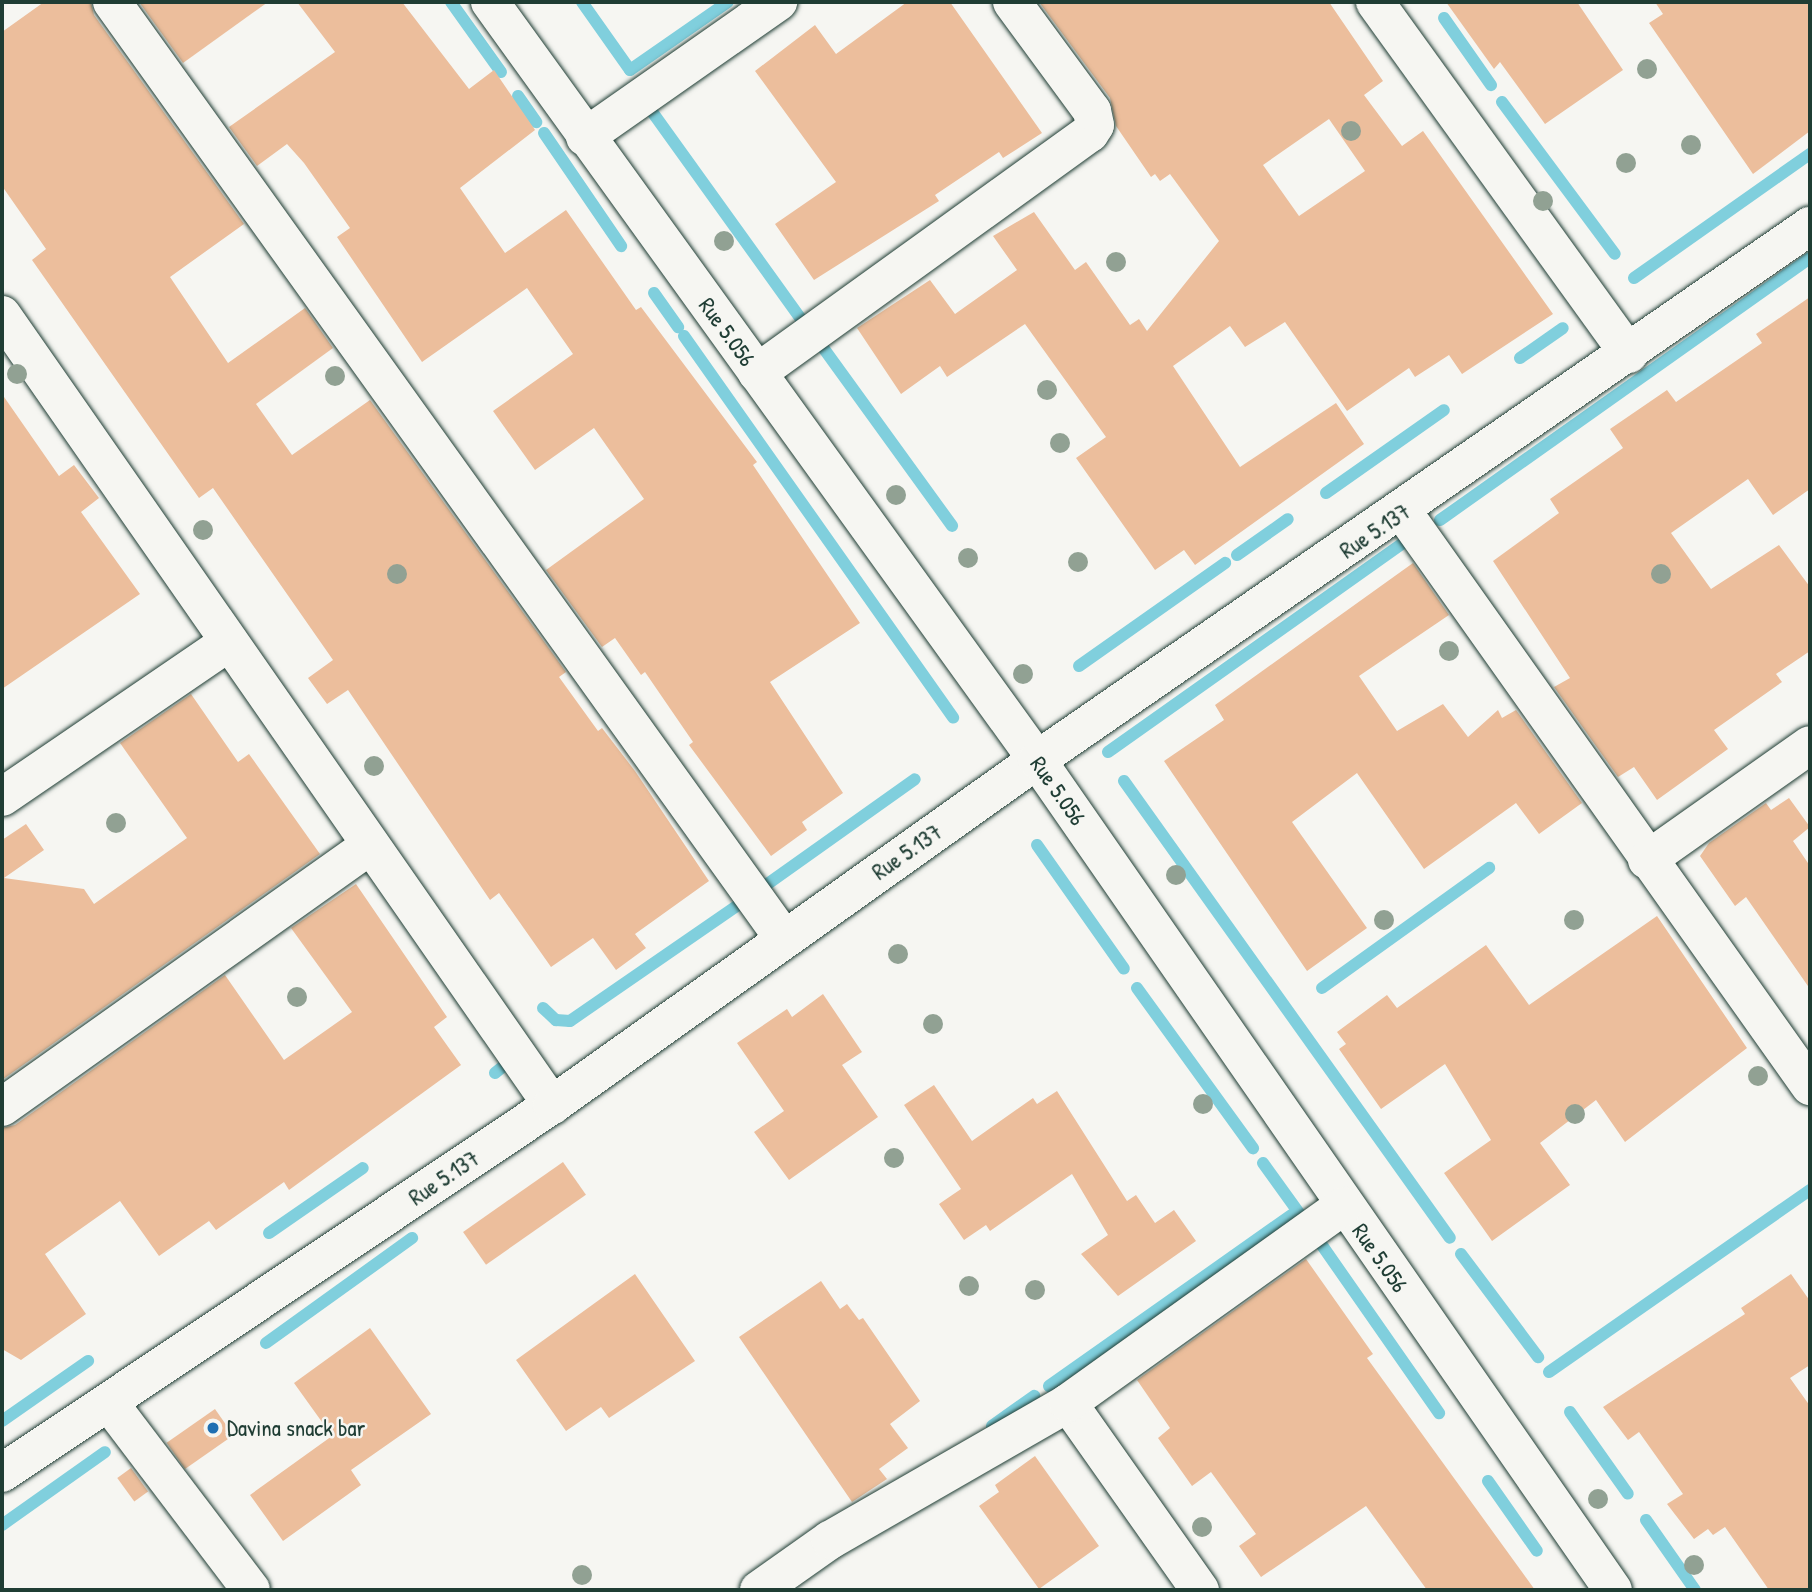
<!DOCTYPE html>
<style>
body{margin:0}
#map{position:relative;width:1812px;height:1592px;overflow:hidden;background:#f6f6f2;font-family:"Patrick Hand",sans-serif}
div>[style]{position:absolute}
.stream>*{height:12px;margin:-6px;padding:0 6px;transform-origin:6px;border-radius:6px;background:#80cfdd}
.building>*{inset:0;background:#ecbe9c;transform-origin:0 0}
.roads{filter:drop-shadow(0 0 2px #1f3d34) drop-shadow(0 0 2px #1f3d34)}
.minor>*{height:38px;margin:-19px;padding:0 19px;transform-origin:19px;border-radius:19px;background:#f6f6f2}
.trees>*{width:20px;height:20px;margin:-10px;border-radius:50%;background:#91a193}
.dots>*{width:19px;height:19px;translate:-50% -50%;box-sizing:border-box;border:4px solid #f6f6f2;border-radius:50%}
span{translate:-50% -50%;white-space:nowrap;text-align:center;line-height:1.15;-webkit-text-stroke:5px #f6f6f2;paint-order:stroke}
.street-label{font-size:23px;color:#1f3d34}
.poi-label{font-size:23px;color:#1f3d34}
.left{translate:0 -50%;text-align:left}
.frame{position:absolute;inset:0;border:4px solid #1f3d34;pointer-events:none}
</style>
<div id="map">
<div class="stream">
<div style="left:451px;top:2px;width:86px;rotate:54.5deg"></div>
<div style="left:582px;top:2px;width:83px;rotate:54.8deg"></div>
<div style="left:630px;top:70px;width:119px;rotate:-34.8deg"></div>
<div style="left:1444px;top:18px;width:82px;rotate:55deg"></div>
<div style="left:518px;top:96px;width:32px;rotate:55deg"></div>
<div style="left:1502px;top:102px;width:189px;rotate:53.4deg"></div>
<div style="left:653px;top:113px;width:264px;rotate:54.3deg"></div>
<div style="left:544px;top:133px;width:137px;rotate:55.7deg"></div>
<div style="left:1634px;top:278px;width:215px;rotate:-35.2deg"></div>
<div style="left:654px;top:293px;width:42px;rotate:54.8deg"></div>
<div style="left:684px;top:336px;width:467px;rotate:54.8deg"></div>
<div style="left:819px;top:342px;width:227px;rotate:54.1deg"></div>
<div style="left:1520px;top:358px;width:52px;rotate:-34.9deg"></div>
<div style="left:1326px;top:493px;width:144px;rotate:-35.1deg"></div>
<div style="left:1440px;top:520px;width:453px;rotate:-35.3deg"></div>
<div style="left:1237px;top:555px;width:62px;rotate:-35.2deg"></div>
<div style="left:1079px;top:666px;width:179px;rotate:-35.2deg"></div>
<div style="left:1108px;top:752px;width:376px;rotate:-35.3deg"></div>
<div style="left:1124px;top:781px;width:561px;rotate:54.5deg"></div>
<div style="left:1037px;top:845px;width:151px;rotate:54.9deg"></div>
<div style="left:759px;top:890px;width:191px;rotate:-35.4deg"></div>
<div style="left:1137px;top:988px;width:198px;rotate:54.1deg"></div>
<div style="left:1322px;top:988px;width:206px;rotate:-35.7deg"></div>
<div style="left:543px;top:1008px;width:18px;rotate:43deg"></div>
<div style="left:556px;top:1020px;width:14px;rotate:4deg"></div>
<div style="left:570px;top:1021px;width:208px;rotate:-34.6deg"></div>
<div style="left:495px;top:1073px;width:14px;rotate:-39deg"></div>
<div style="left:506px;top:1064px;width:9px;rotate:-90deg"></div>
<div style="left:1263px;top:1163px;width:70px;rotate:54.3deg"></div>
<div style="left:269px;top:1233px;width:114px;rotate:-34.7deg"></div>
<div style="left:1319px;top:1241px;width:210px;rotate:55.1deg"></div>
<div style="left:1461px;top:1254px;width:129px;rotate:53.2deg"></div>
<div style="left:266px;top:1343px;width:180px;rotate:-35.7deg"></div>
<div style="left:1549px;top:1372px;width:318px;rotate:-34.9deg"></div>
<div style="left:1049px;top:1386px;width:296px;rotate:-35.2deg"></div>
<div style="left:1570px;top:1412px;width:100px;rotate:54.7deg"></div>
<div style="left:2px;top:1421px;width:105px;rotate:-34.9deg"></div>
<div style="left:992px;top:1426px;width:52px;rotate:-35.5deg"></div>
<div style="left:1488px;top:1481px;width:85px;rotate:55deg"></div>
<div style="left:1646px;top:1520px;width:85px;rotate:55deg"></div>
<div style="left:2px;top:1525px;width:126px;rotate:-35.3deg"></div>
</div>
<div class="building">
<div style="clip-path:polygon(44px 2px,91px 2px,94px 15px,244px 224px,170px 277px,228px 363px,305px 308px,333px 348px,256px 404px,292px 455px,370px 400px,566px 672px,559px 677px,598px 731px,602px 728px,635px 771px,709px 881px,635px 934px,646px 948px,616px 970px,593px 938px,551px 967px,499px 893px,490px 900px,348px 690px,327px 704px,308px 678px,333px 660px,213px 488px,199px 498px,32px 260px,46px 249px,2px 186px,2px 32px)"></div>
<div style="clip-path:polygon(139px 2px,268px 2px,183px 63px)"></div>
<div style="clip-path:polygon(297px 2px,402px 2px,469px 89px,494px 70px,535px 130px,460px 188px,505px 253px,566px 210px,636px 310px,641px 307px,757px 462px,753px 465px,860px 623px,770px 682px,843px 793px,802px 822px,807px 830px,771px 856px,689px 745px,693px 742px,645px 672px,641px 675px,615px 638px,602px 647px,546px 570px,644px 499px,594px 428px,535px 470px,493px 411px,573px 354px,527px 288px,422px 362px,337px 237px,350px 228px,304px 163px,287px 144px,257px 166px,229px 127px,335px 52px)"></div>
<div style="clip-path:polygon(907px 2px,950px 2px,1042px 133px,1003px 158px,999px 152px,935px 195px,939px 201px,814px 280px,775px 224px,836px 182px,755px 71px,815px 25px,836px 54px)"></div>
<div style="clip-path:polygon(evenodd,1039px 2px,1329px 2px,1383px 81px,1364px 95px,1402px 146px,1423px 131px,1553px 314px,1462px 374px,1449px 355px,1415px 377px,1409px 368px,1347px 411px,1285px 322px,1245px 347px,1230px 326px,1173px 366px,1240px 467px,1336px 403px,1364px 444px,1195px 565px,1184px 550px,1155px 570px,1076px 458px,1106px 437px,1025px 324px,947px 377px,940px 366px,901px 394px,857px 328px,930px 280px,955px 314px,1017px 270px,993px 236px,1034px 212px,1075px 270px,1086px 262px,1130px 325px,1139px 319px,1147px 331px,1219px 241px,1170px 174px,1160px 181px,1155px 174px,1151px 177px,1116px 126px,1110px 98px,1039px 2px,1329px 119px,1365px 171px,1299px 216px,1263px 165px,1329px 119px)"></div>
<div style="clip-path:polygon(1446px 2px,1577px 2px,1623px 70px,1545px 124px,1500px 62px,1494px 69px)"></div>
<div style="clip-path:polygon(1655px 2px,1810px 2px,1810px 131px,1753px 174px,1649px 23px,1663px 14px)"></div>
<div style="clip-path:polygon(1810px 297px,1810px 489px,1773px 515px,1748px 479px,1671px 533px,1711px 589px,1779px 545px,1810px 587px,1810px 651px,1776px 674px,1782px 682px,1714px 730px,1728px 749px,1657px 800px,1634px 767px,1618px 777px,1554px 687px,1570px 678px,1493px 561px,1559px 513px,1550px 499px,1623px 448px,1610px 429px,1667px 390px,1676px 402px,1762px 343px,1756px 334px)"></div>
<div style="clip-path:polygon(2px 394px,59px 476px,74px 465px,99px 498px,81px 512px,140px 594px,2px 689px)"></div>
<div style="clip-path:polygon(1413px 563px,1449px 615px,1359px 676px,1397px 731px,1443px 704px,1468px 737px,1498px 710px,1502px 718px,1516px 710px,1582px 803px,1539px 834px,1516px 803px,1424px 869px,1357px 773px,1292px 822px,1367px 928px,1307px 971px,1164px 761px,1224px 720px,1215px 705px)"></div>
<div style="clip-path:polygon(191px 694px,238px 762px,249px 754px,320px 854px,2px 1080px,2px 840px,26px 824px,44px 850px,4px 878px,84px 889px,94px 904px,187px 838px,120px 743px)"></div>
<div style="clip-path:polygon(1789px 798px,1810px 827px,1793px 841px,1810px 866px,1810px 989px,1746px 897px,1735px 906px,1700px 856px,1709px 843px,1766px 803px,1771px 810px)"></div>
<div style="clip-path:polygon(356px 884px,447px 1017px,434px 1027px,461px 1065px,289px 1190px,284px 1182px,216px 1230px,209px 1221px,159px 1256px,120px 1201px,45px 1254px,86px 1314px,21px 1360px,2px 1349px,2px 1128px,15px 1125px,225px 975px,284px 1060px,352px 1012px,291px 928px)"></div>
<div style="clip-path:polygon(1657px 916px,1747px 1048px,1625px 1142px,1596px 1100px,1540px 1143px,1570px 1185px,1492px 1241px,1444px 1173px,1491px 1140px,1445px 1064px,1381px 1109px,1339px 1049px,1346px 1044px,1337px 1032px,1387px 995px,1397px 1008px,1486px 945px,1529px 1005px)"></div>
<div style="clip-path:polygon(823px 994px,862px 1052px,842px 1065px,878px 1117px,789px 1180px,754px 1132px,784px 1111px,737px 1043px,787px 1009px,792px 1017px)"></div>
<div style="clip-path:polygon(934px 1085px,972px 1141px,1033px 1098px,1037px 1104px,1057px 1091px,1127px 1201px,1136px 1195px,1155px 1223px,1174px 1210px,1196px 1241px,1118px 1296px,1081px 1254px,1108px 1235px,1072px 1174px,990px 1231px,986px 1225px,964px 1240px,939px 1204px,961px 1189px,904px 1105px)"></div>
<div style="left:563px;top:1162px;width:40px;height:122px;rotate:55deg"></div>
<div style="clip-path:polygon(1306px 1259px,1373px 1354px,1367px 1358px,1535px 1590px,1427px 1590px,1366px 1506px,1261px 1577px,1239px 1546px,1256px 1534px,1211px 1472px,1192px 1486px,1158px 1438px,1170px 1428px,1137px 1380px)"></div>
<div style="clip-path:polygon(635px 1274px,695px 1361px,609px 1418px,601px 1407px,566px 1431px,516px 1360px)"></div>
<div style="clip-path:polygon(1791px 1274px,1810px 1301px,1810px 1365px,1790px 1378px,1810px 1406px,1810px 1590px,1769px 1590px,1725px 1527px,1713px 1535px,1708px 1529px,1694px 1539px,1667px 1504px,1683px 1494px,1639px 1432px,1628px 1440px,1603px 1407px,1745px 1314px,1741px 1308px)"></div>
<div style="clip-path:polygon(821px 1281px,840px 1309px,847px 1304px,859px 1320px,863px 1318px,920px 1401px,890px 1424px,908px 1448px,879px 1469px,887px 1479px,852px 1502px,739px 1337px)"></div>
<div style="clip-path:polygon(370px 1328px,431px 1414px,351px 1470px,361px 1485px,283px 1541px,250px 1495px,332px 1436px,294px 1383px)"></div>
<div style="left:215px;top:1409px;width:32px;height:59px;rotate:55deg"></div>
<div style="clip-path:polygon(1035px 1456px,1099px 1546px,1039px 1589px,979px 1506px,999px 1492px,995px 1485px)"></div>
<div style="left:131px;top:1468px;width:29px;height:17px;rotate:54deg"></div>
</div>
<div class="roads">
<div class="minor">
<div style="left:112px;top:2px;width:1153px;rotate:54.35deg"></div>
<div style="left:490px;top:2px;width:935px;rotate:54.18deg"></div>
<div style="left:1037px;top:760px;width:1010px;rotate:55.24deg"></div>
<div style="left:1375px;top:2px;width:434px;rotate:54.2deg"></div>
<div style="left:585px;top:137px;width:236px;rotate:-35deg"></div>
<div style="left:2px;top:315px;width:963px;rotate:55.15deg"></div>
<div style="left:757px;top:373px;width:410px;rotate:-35.8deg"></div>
<div style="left:1090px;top:133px;width:9px;rotate:-58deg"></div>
<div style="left:1095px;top:125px;width:14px;rotate:-102deg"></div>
<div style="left:1092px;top:111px;width:135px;rotate:-126.3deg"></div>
<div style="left:1403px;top:512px;width:704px;rotate:54.66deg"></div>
<div style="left:2px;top:797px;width:275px;rotate:-34.3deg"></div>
<div style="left:1647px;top:860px;width:199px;rotate:-35.2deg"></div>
<div style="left:2px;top:1107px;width:452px;rotate:-35.4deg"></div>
<div style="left:1068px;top:1403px;width:229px;rotate:54.8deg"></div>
<div style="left:110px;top:1404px;width:233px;rotate:52.8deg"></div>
<div style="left:2px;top:1473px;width:662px;rotate:-33.79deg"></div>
<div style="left:552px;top:1105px;width:595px;rotate:-35.43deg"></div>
<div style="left:1037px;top:760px;width:940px;rotate:-34.64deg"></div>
<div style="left:759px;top:1590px;width:87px;rotate:-35.2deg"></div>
<div style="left:830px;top:1540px;width:275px;rotate:-29.9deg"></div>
<div style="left:1068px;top:1403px;width:338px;rotate:-35.6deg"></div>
</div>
</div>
<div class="trees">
<div style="left:1647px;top:69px"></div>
<div style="left:1351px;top:131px"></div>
<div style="left:1691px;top:145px"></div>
<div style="left:1626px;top:163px"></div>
<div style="left:1543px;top:201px"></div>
<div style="left:724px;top:241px"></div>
<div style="left:1116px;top:262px"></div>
<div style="left:17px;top:374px"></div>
<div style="left:335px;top:376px"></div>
<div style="left:1047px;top:390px"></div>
<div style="left:1060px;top:443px"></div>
<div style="left:896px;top:495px"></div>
<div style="left:203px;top:530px"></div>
<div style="left:968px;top:558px"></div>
<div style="left:1078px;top:562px"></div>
<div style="left:397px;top:574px"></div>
<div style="left:1661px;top:574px"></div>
<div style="left:1449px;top:651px"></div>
<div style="left:1023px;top:674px"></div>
<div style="left:374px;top:766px"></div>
<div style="left:116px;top:823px"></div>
<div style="left:1176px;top:875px"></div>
<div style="left:1384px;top:920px"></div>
<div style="left:1574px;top:920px"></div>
<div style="left:898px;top:954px"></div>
<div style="left:297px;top:997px"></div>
<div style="left:933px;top:1024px"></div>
<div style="left:1758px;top:1076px"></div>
<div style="left:1203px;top:1104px"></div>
<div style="left:1575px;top:1114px"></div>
<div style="left:894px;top:1158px"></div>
<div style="left:969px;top:1286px"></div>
<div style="left:1035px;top:1290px"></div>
<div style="left:1598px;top:1499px"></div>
<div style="left:1202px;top:1527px"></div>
<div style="left:1694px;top:1565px"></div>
<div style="left:582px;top:1575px"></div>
</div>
<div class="dots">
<div style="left:213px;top:1428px;background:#1f6fb2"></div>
</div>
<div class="street-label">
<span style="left:727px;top:332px;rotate:54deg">Rue 5.056</span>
<span style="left:1375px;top:531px;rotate:-34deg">Rue 5.137</span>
<span style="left:1058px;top:791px;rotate:55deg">Rue 5.056</span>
<span style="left:907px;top:852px;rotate:-35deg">Rue 5.137</span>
<span style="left:444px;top:1178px;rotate:-34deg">Rue 5.137</span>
<span style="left:1380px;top:1258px;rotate:55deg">Rue 5.056</span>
</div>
<div class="poi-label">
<span class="left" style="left:227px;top:1428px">Davina snack bar</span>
</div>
<div class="frame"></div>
</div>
